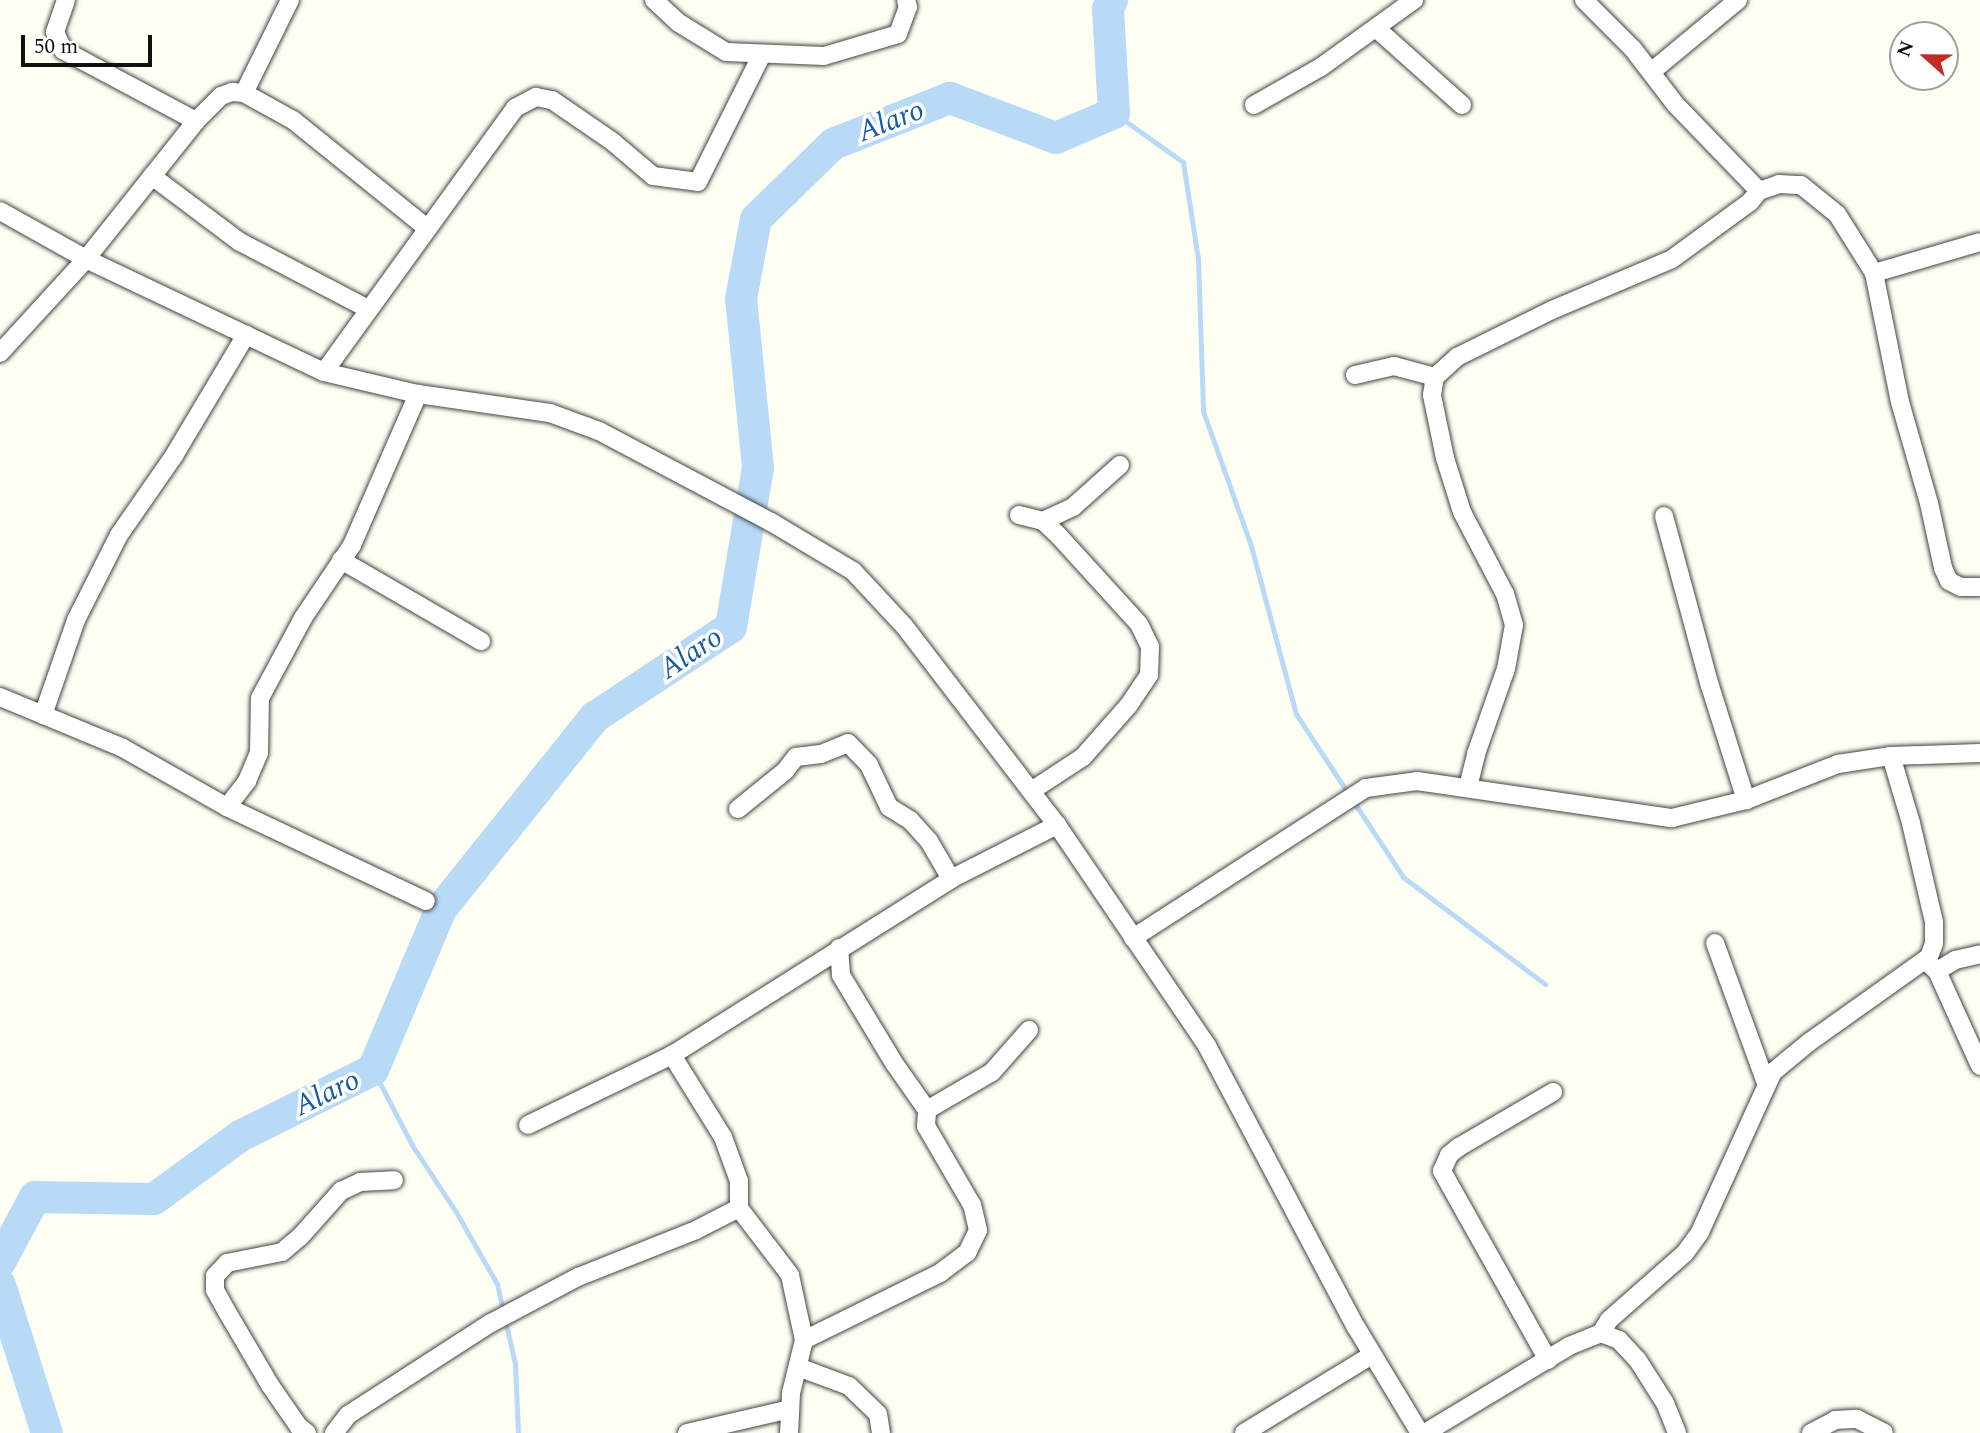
<!DOCTYPE html>
<style>
body{margin:0}
#map{position:relative;width:1980px;height:1433px;overflow:hidden;background:#fffef3;font-family:Spectral,serif}
div>[style]{position:absolute}
.stream>*{height:5px;margin:-2.5px;padding:0 2.5px;transform-origin:2.5px;border-radius:2.5px;background:#b8daf7}
.river>*{height:32px;margin:-16px;padding:0 16px;transform-origin:16px;border-radius:16px;background:#b8daf7}
.roads{filter:drop-shadow(0 0 2px #434343) drop-shadow(0 0 2px #434343)}
.minor>*{height:18px;margin:-9px;padding:0 9px;transform-origin:9px;border-radius:9px;background:#fff}
span{translate:-50% -50%;white-space:nowrap;text-align:center;line-height:1.15;-webkit-text-stroke:7px #fff;paint-order:stroke}
.water-label{font-size:30px;color:#175ba4;font-style:italic}
.north{position:absolute;left:1889px;top:21px;width:70px;height:70px;box-sizing:border-box;background:#fff;border:2px solid #9f9f9f;border-radius:50%;rotate:291deg;font-size:19px;font-weight:700;line-height:28px;text-align:center;color:#101010}
.north::after{content:'';display:block;margin:auto;width:24px;height:32px;background:#c22c26;clip-path:polygon(50% 0,100% 100%,50% 72%,0 100%)}
.scale{position:absolute;left:21px;top:35px;width:131px;height:32px;box-sizing:border-box;border:4px solid #101010;border-top:0;padding-left:9px;font-size:21px;line-height:24px;white-space:nowrap;color:#101010;-webkit-text-stroke:5px #fff;paint-order:stroke}
</style>
<div id="map">
<div class="stream">
<div style="left:1114px;top:113px;width:85px;rotate:35.4deg"></div>
<div style="left:1183px;top:162px;width:98px;rotate:81.2deg"></div>
<div style="left:1198px;top:259px;width:152px;rotate:88.1deg"></div>
<div style="left:1203px;top:411px;width:143px;rotate:70.4deg"></div>
<div style="left:1251px;top:546px;width:174px;rotate:75deg"></div>
<div style="left:1296px;top:714px;width:195px;rotate:56.7deg"></div>
<div style="left:1403px;top:877px;width:178px;rotate:37deg"></div>
<div style="left:373px;top:1070px;width:85px;rotate:62.5deg"></div>
<div style="left:412px;top:1145px;width:80px;rotate:56.7deg"></div>
<div style="left:456px;top:1212px;width:83px;rotate:60.3deg"></div>
<div style="left:497px;top:1284px;width:82px;rotate:77.3deg"></div>
<div style="left:515px;top:1364px;width:69px;rotate:87.5deg"></div>
</div>
<div class="river">
<div style="left:0;top:1262px;width:74px;rotate:-61.7deg"></div>
<div style="left:35px;top:1197px;width:119px;rotate:1deg"></div>
<div style="left:154px;top:1199px;width:107px;rotate:-36.2deg"></div>
<div style="left:240px;top:1136px;width:148px;rotate:-26.4deg"></div>
<div style="left:373px;top:1070px;width:175px;rotate:-67.1deg"></div>
<div style="left:441px;top:909px;width:246px;rotate:-51.3deg"></div>
<div style="left:595px;top:717px;width:163px;rotate:-33.5deg"></div>
<div style="left:731px;top:627px;width:161px;rotate:-80.4deg"></div>
<div style="left:758px;top:468px;width:170px;rotate:-95.7deg"></div>
<div style="left:741px;top:299px;width:81px;rotate:-79.4deg"></div>
<div style="left:756px;top:219px;width:107px;rotate:-44.2deg"></div>
<div style="left:833px;top:144px;width:126px;rotate:-21.5deg"></div>
<div style="left:950px;top:98px;width:113px;rotate:20.7deg"></div>
<div style="left:1056px;top:138px;width:63px;rotate:-23.3deg"></div>
<div style="left:1114px;top:113px;width:104px;rotate:-93.3deg"></div>
<div style="left:1108px;top:9px;width:10px;rotate:-66deg"></div>
<div style="left:0;top:1285px;width:155px;rotate:72.4deg"></div>
</div>
<div class="roads">
<div class="minor">
<div style="left:66px;top:0;width:34px;rotate:109deg"></div>
<div style="left:55px;top:32px;width:20px;rotate:66deg"></div>
<div style="left:63px;top:50px;width:151px;rotate:28.1deg"></div>
<div style="left:654px;top:0;width:34px;rotate:43deg"></div>
<div style="left:679px;top:23px;width:55px;rotate:31.7deg"></div>
<div style="left:726px;top:52px;width:98px;rotate:2.3deg"></div>
<div style="left:824px;top:56px;width:77px;rotate:-16.6deg"></div>
<div style="left:898px;top:34px;width:29px;rotate:-70deg"></div>
<div style="left:908px;top:7px;width:7px;rotate:-106deg"></div>
<div style="left:1584px;top:0;width:69px;rotate:45deg"></div>
<div style="left:1633px;top:49px;width:69px;rotate:52.6deg"></div>
<div style="left:1675px;top:104px;width:121px;rotate:46deg"></div>
<div style="left:1377px;top:29px;width:114px;rotate:41.8deg"></div>
<div style="left:1651px;top:72px;width:113px;rotate:-39.6deg"></div>
<div style="left:244px;top:93px;width:104px;rotate:-63.7deg"></div>
<div style="left:1254px;top:105px;width:77px;rotate:-29.6deg"></div>
<div style="left:1321px;top:67px;width:115px;rotate:-35.8deg"></div>
<div style="left:152px;top:176px;width:110px;rotate:36.9deg"></div>
<div style="left:240px;top:242px;width:144px;rotate:27.6deg"></div>
<div style="left:0;top:211px;width:98px;rotate:29.2deg"></div>
<div style="left:86px;top:259px;width:263px;rotate:25.4deg"></div>
<div style="left:324px;top:372px;width:97px;rotate:13.2deg"></div>
<div style="left:418px;top:394px;width:133px;rotate:8.2deg"></div>
<div style="left:550px;top:413px;width:52px;rotate:20.2deg"></div>
<div style="left:599px;top:431px;width:195px;rotate:27.9deg"></div>
<div style="left:771px;top:522px;width:96px;rotate:30.9deg"></div>
<div style="left:853px;top:571px;width:76px;rotate:47.1deg"></div>
<div style="left:905px;top:627px;width:250px;rotate:52.5deg"></div>
<div style="left:1057px;top:825px;width:267px;rotate:55.8deg"></div>
<div style="left:1207px;top:1046px;width:318px;rotate:62.1deg"></div>
<div style="left:1356px;top:1327px;width:124px;rotate:58.9deg"></div>
<div style="left:1874px;top:273px;width:110px;rotate:-16.3deg"></div>
<div style="left:0;top:353px;width:127px;rotate:-47.5deg"></div>
<div style="left:86px;top:259px;width:176px;rotate:-51.4deg"></div>
<div style="left:196px;top:121px;width:35px;rotate:-45deg"></div>
<div style="left:221px;top:96px;width:12px;rotate:-20deg"></div>
<div style="left:232px;top:92px;width:12px;rotate:5deg"></div>
<div style="left:244px;top:93px;width:56px;rotate:28.9deg"></div>
<div style="left:293px;top:120px;width:172px;rotate:38.9deg"></div>
<div style="left:324px;top:372px;width:326px;rotate:-54.1deg"></div>
<div style="left:515px;top:108px;width:24px;rotate:-28deg"></div>
<div style="left:536px;top:97px;width:16px;rotate:11deg"></div>
<div style="left:552px;top:100px;width:74px;rotate:34.5deg"></div>
<div style="left:613px;top:142px;width:52px;rotate:40.4deg"></div>
<div style="left:653px;top:176px;width:45px;rotate:7.6deg"></div>
<div style="left:698px;top:182px;width:143px;rotate:-63.4deg"></div>
<div style="left:1355px;top:375px;width:40px;rotate:-13deg"></div>
<div style="left:1394px;top:366px;width:42px;rotate:15deg"></div>
<div style="left:1019px;top:515px;width:25px;rotate:14deg"></div>
<div style="left:1043px;top:521px;width:21px;rotate:43deg"></div>
<div style="left:1058px;top:535px;width:120px;rotate:47.7deg"></div>
<div style="left:1139px;top:624px;width:25px;rotate:64deg"></div>
<div style="left:1150px;top:647px;width:28px;rotate:92deg"></div>
<div style="left:1149px;top:675px;width:37px;rotate:124deg"></div>
<div style="left:1128px;top:706px;width:68px;rotate:131.4deg"></div>
<div style="left:1083px;top:757px;width:62px;rotate:146.8deg"></div>
<div style="left:1664px;top:516px;width:176px;rotate:74.9deg"></div>
<div style="left:1710px;top:686px;width:120px;rotate:72.5deg"></div>
<div style="left:1043px;top:521px;width:33px;rotate:-25deg"></div>
<div style="left:1073px;top:507px;width:63px;rotate:-41.8deg"></div>
<div style="left:341px;top:560px;width:162px;rotate:30.1deg"></div>
<div style="left:0;top:697px;width:133px;rotate:22.5deg"></div>
<div style="left:123px;top:748px;width:120px;rotate:29.6deg"></div>
<div style="left:227px;top:807px;width:220px;rotate:25.3deg"></div>
<div style="left:43px;top:715px;width:101px;rotate:-70.8deg"></div>
<div style="left:76px;top:620px;width:95px;rotate:-63.2deg"></div>
<div style="left:119px;top:535px;width:98px;rotate:-55.3deg"></div>
<div style="left:175px;top:454px;width:139px;rotate:-59.2deg"></div>
<div style="left:1468px;top:787px;width:34px;rotate:-76deg"></div>
<div style="left:1476px;top:754px;width:90px;rotate:-70.6deg"></div>
<div style="left:1506px;top:669px;width:45px;rotate:-79.7deg"></div>
<div style="left:1514px;top:625px;width:32px;rotate:-106deg"></div>
<div style="left:1505px;top:594px;width:93px;rotate:-117.7deg"></div>
<div style="left:1462px;top:512px;width:57px;rotate:-107.5deg"></div>
<div style="left:1445px;top:458px;width:64px;rotate:-101.7deg"></div>
<div style="left:1432px;top:395px;width:18px;rotate:-81deg"></div>
<div style="left:1435px;top:377px;width:30px;rotate:-42deg"></div>
<div style="left:1457px;top:357px;width:106px;rotate:-26.3deg"></div>
<div style="left:1552px;top:310px;width:130px;rotate:-23deg"></div>
<div style="left:1672px;top:259px;width:97px;rotate:-36.2deg"></div>
<div style="left:1750px;top:202px;width:14px;rotate:-51deg"></div>
<div style="left:1759px;top:191px;width:21px;rotate:-19deg"></div>
<div style="left:1779px;top:184px;width:22px;rotate:3deg"></div>
<div style="left:1801px;top:185px;width:46px;rotate:38.9deg"></div>
<div style="left:1837px;top:214px;width:70px;rotate:57.9deg"></div>
<div style="left:1874px;top:273px;width:132px;rotate:78.6deg"></div>
<div style="left:1900px;top:402px;width:105px;rotate:74deg"></div>
<div style="left:1929px;top:503px;width:66px;rotate:77.8deg"></div>
<div style="left:1943px;top:568px;width:14px;rotate:65deg"></div>
<div style="left:1949px;top:581px;width:13px;rotate:27deg"></div>
<div style="left:1961px;top:587px;width:19px"></div>
<div style="left:227px;top:807px;width:33px;rotate:-52deg"></div>
<div style="left:247px;top:781px;width:30px;rotate:-67deg"></div>
<div style="left:259px;top:753px;width:55px;rotate:-89deg"></div>
<div style="left:260px;top:698px;width:91px;rotate:-61.7deg"></div>
<div style="left:303px;top:618px;width:88px;rotate:-56.1deg"></div>
<div style="left:352px;top:545px;width:165px;rotate:-66.4deg"></div>
<div style="left:738px;top:809px;width:60px;rotate:-39deg"></div>
<div style="left:785px;top:771px;width:18px;rotate:-52deg"></div>
<div style="left:796px;top:757px;width:25px;rotate:-7deg"></div>
<div style="left:821px;top:754px;width:29px;rotate:-22deg"></div>
<div style="left:848px;top:743px;width:30px;rotate:46deg"></div>
<div style="left:869px;top:765px;width:47px;rotate:64.5deg"></div>
<div style="left:889px;top:807px;width:25px;rotate:32deg"></div>
<div style="left:910px;top:820px;width:28px;rotate:48deg"></div>
<div style="left:929px;top:841px;width:44px;rotate:59.9deg"></div>
<div style="left:1133px;top:938px;width:277px;rotate:-32.8deg"></div>
<div style="left:1366px;top:788px;width:51px;rotate:-7.8deg"></div>
<div style="left:1417px;top:781px;width:258px;rotate:8.3deg"></div>
<div style="left:1672px;top:818px;width:76px;rotate:-13.7deg"></div>
<div style="left:1746px;top:800px;width:99px;rotate:-21.4deg"></div>
<div style="left:1838px;top:764px;width:54px;rotate:-8.6deg"></div>
<div style="left:1891px;top:756px;width:89px;rotate:-1.9deg"></div>
<div style="left:1715px;top:943px;width:149px;rotate:70deg"></div>
<div style="left:1925px;top:960px;width:16px;rotate:43deg"></div>
<div style="left:1937px;top:971px;width:104px;rotate:65.6deg"></div>
<div style="left:1937px;top:971px;width:21px;rotate:-31deg"></div>
<div style="left:1955px;top:960px;width:26px;rotate:-13deg"></div>
<div style="left:927px;top:1110px;width:75px;rotate:-30.3deg"></div>
<div style="left:992px;top:1072px;width:56px;rotate:-48.6deg"></div>
<div style="left:528px;top:1125px;width:160px;rotate:-25.9deg"></div>
<div style="left:1601px;top:1333px;width:15px;rotate:-58deg"></div>
<div style="left:1609px;top:1320px;width:101px;rotate:-41.4deg"></div>
<div style="left:1685px;top:1253px;width:26px;rotate:-54deg"></div>
<div style="left:1700px;top:1232px;width:176px;rotate:-65.5deg"></div>
<div style="left:1773px;top:1072px;width:45px;rotate:-39.6deg"></div>
<div style="left:1808px;top:1043px;width:148px;rotate:-35.4deg"></div>
<div style="left:1929px;top:957px;width:15px;rotate:-70deg"></div>
<div style="left:1934px;top:943px;width:21px;rotate:-90deg"></div>
<div style="left:1934px;top:922px;width:102px;rotate:-103.1deg"></div>
<div style="left:1911px;top:823px;width:70px;rotate:-106.6deg"></div>
<div style="left:804px;top:1340px;width:152px;rotate:-26.2deg"></div>
<div style="left:940px;top:1273px;width:34px;rotate:-37deg"></div>
<div style="left:967px;top:1253px;width:25px;rotate:-64deg"></div>
<div style="left:978px;top:1230px;width:26px;rotate:-103deg"></div>
<div style="left:972px;top:1205px;width:91px;rotate:-120.2deg"></div>
<div style="left:926px;top:1126px;width:16px;rotate:-86deg"></div>
<div style="left:927px;top:1110px;width:57px;rotate:-125.1deg"></div>
<div style="left:894px;top:1063px;width:103px;rotate:-121.1deg"></div>
<div style="left:841px;top:975px;width:27px;rotate:-94deg"></div>
<div style="left:1548px;top:1360px;width:217px;rotate:-119.3deg"></div>
<div style="left:1442px;top:1171px;width:17px;rotate:-66deg"></div>
<div style="left:1449px;top:1155px;width:13px;rotate:-39deg"></div>
<div style="left:1459px;top:1147px;width:109px;rotate:-30.3deg"></div>
<div style="left:798px;top:1367px;width:54px;rotate:20.4deg"></div>
<div style="left:849px;top:1386px;width:40px;rotate:44deg"></div>
<div style="left:878px;top:1414px;width:19px;rotate:81deg"></div>
<div style="left:307px;top:1433px;width:10px;rotate:-143deg"></div>
<div style="left:299px;top:1427px;width:51px;rotate:-124.6deg"></div>
<div style="left:270px;top:1385px;width:87px;rotate:-120.4deg"></div>
<div style="left:226px;top:1310px;width:23px;rotate:-119deg"></div>
<div style="left:215px;top:1290px;width:14px;rotate:-90deg"></div>
<div style="left:215px;top:1276px;width:18px;rotate:-47deg"></div>
<div style="left:227px;top:1263px;width:56px;rotate:-11.3deg"></div>
<div style="left:282px;top:1252px;width:23px;rotate:-40deg"></div>
<div style="left:300px;top:1237px;width:62px;rotate:-48.3deg"></div>
<div style="left:341px;top:1191px;width:21px;rotate:-25deg"></div>
<div style="left:360px;top:1182px;width:34px;rotate:-3deg"></div>
<div style="left:334px;top:1433px;width:23px;rotate:-52deg"></div>
<div style="left:348px;top:1415px;width:170px;rotate:-32.8deg"></div>
<div style="left:491px;top:1323px;width:98px;rotate:-27.9deg"></div>
<div style="left:578px;top:1277px;width:127px;rotate:-21.7deg"></div>
<div style="left:696px;top:1230px;width:48px;rotate:-27.1deg"></div>
<div style="left:687px;top:1433px;width:106px;rotate:-13.1deg"></div>
<div style="left:789px;top:1433px;width:40px;rotate:-87.1deg"></div>
<div style="left:791px;top:1393px;width:55px;rotate:-76.2deg"></div>
<div style="left:804px;top:1340px;width:66px;rotate:-102.2deg"></div>
<div style="left:790px;top:1275px;width:84px;rotate:-127.3deg"></div>
<div style="left:739px;top:1208px;width:27px;rotate:-90deg"></div>
<div style="left:739px;top:1181px;width:47px;rotate:-110deg"></div>
<div style="left:723px;top:1137px;width:97px;rotate:-121.9deg"></div>
<div style="left:672px;top:1055px;width:330px;rotate:-32.2deg"></div>
<div style="left:951px;top:879px;width:119px;rotate:-27deg"></div>
<div style="left:1244px;top:1433px;width:150px;rotate:-31.4deg"></div>
<div style="left:1425px;top:1433px;width:168px;rotate:-31.1deg"></div>
<div style="left:1569px;top:1346px;width:35px;rotate:-22deg"></div>
<div style="left:1601px;top:1333px;width:19px;rotate:21deg"></div>
<div style="left:1619px;top:1340px;width:26px;rotate:47deg"></div>
<div style="left:1637px;top:1359px;width:52px;rotate:57.5deg"></div>
<div style="left:1665px;top:1403px;width:32px;rotate:68deg"></div>
<div style="left:1811px;top:1433px;width:27px;rotate:-28deg"></div>
<div style="left:1835px;top:1420px;width:22px;rotate:-3deg"></div>
<div style="left:1857px;top:1419px;width:30px;rotate:27deg"></div>
</div>
</div>
<div class="water-label">
<span style="left:891px;top:121px;rotate:-21deg">Alaro</span>
<span style="left:691px;top:653px;rotate:-34deg">Alaro</span>
<span style="left:327px;top:1093px;rotate:-26deg">Alaro</span>
</div>
<div class="north">N</div>
<div class="scale">50 m</div>
</div>
